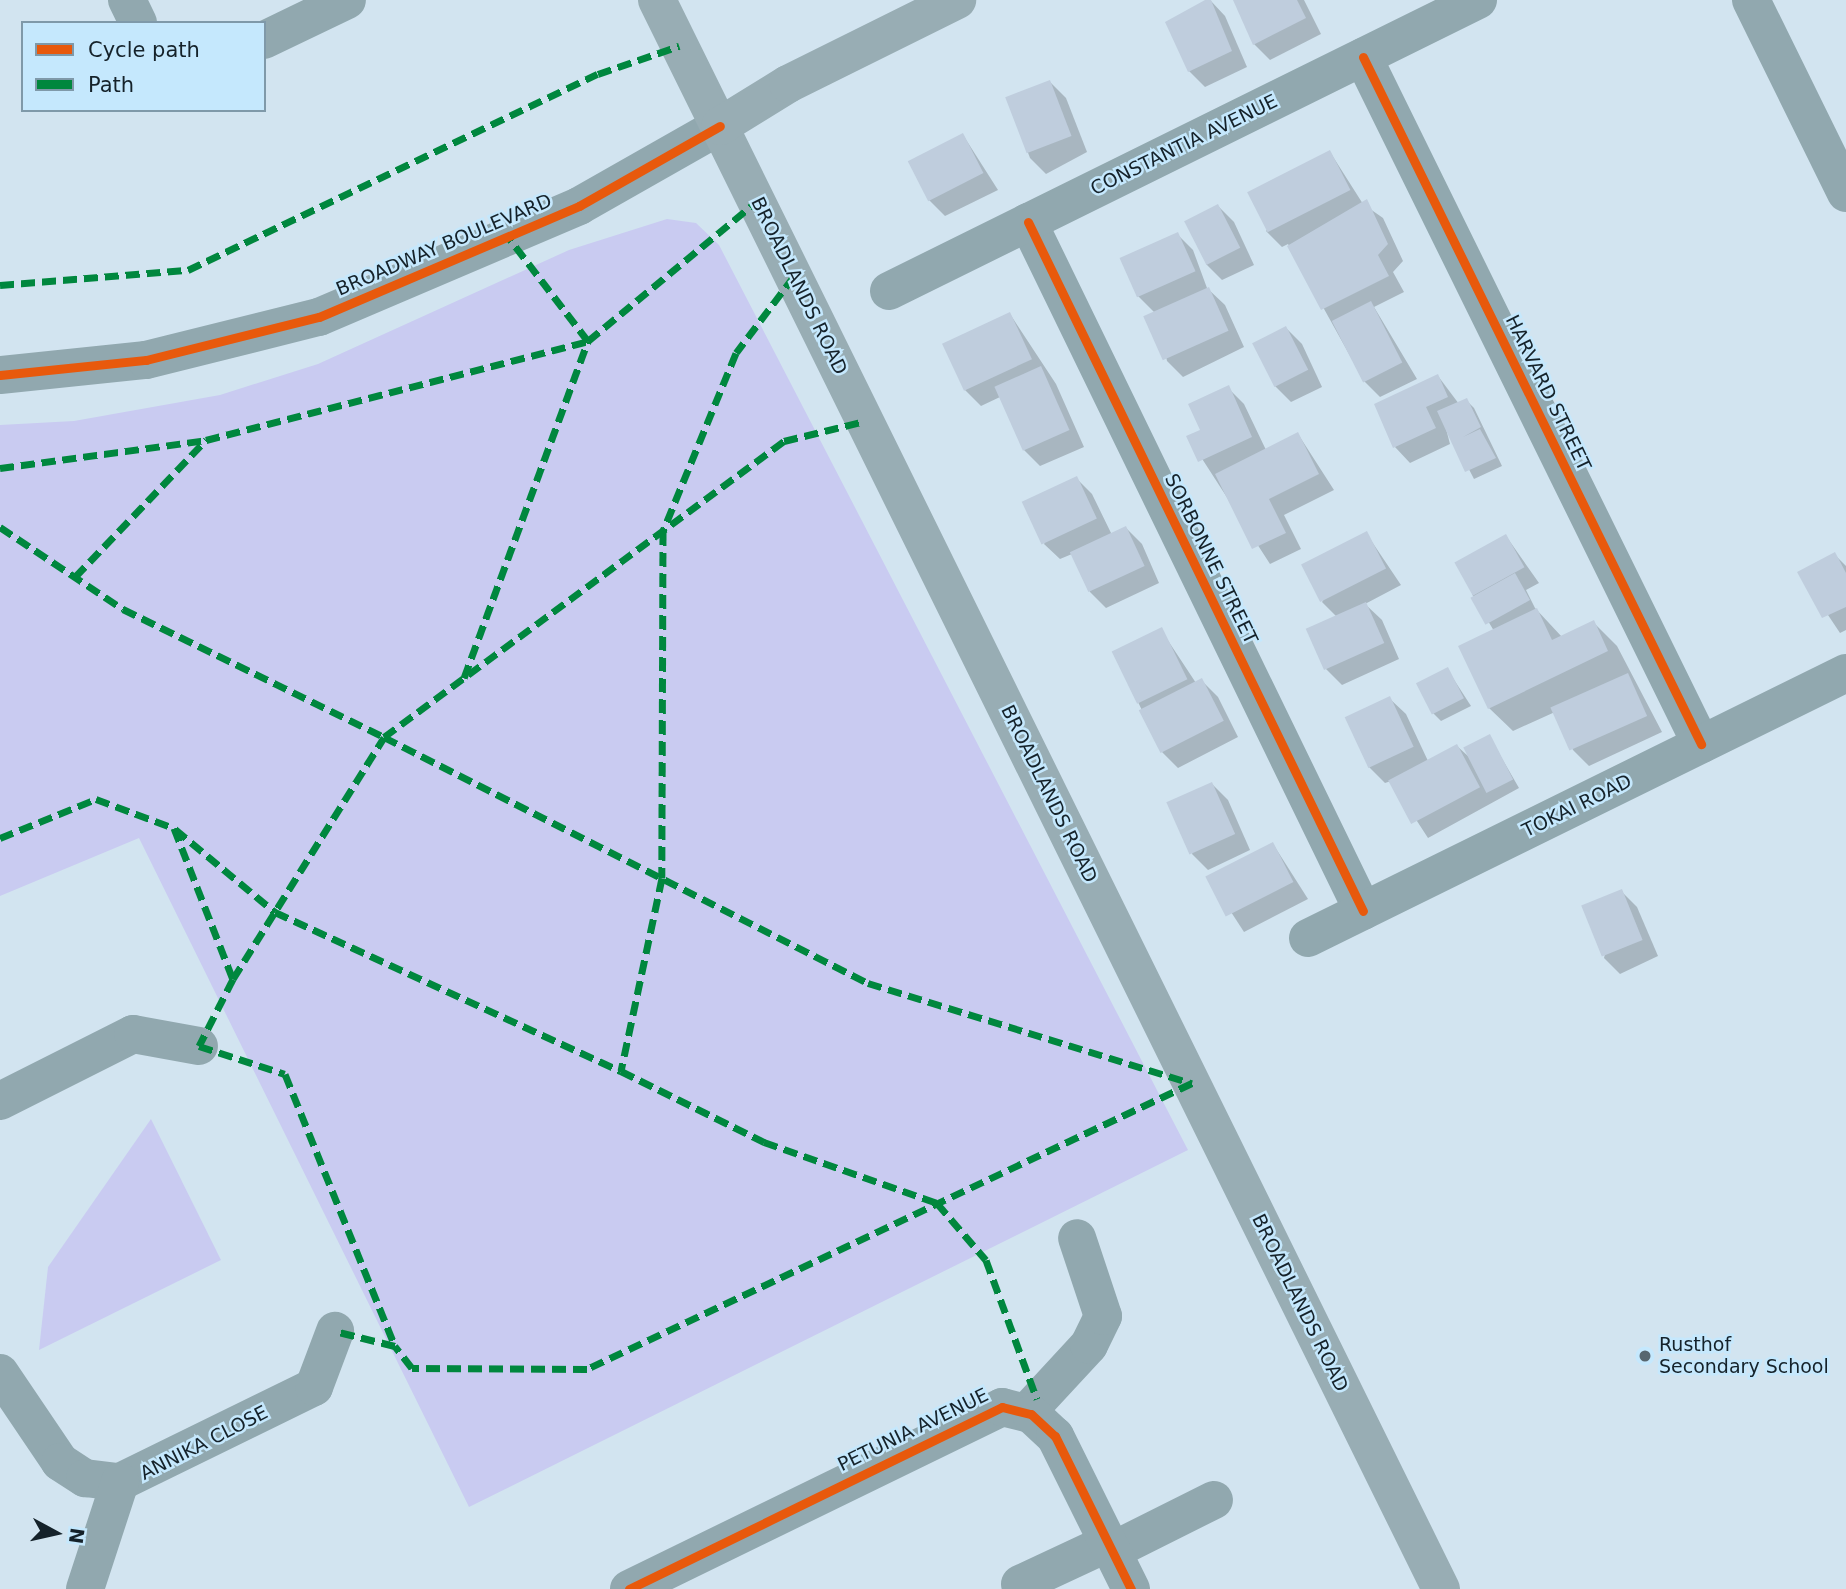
<!DOCTYPE html>
<style>
body{margin:0}
#map{position:relative;width:1846px;height:1589px;overflow:hidden;background:#d2e4f0;font-family:"DejaVu Sans",sans-serif}
div>[style]{position:absolute}
.green>*{inset:0;background:#c9cbf1}
.shadow>*{inset:0;background:#0003}
.building>*{inset:0;background:#bfcddd;transform-origin:0 0}
.minor>*{height:38px;margin:-19px;padding:0 19px;transform-origin:19px;border-radius:19px;background:#91a8af}
.major>*{height:38px;margin:-19px;padding:0 19px;transform-origin:19px;border-radius:19px;background:#98adb4}
.quiet>*{height:7px;margin-top:-3.5px;transform-origin:0;background:repeating-linear-gradient(90deg,#00873e 0 14px,transparent 0 21px)}
.cycleway>*{height:9px;margin:-4.5px;padding:0 4.5px;transform-origin:4.5px;border-radius:4.5px;background:#e8590c}
.dots>*{width:19px;height:19px;translate:-50% -50%;box-sizing:border-box;border:4px solid #c5e8fd;border-radius:50%}
span{translate:-50% -50%;white-space:nowrap;text-align:center;line-height:1.15;-webkit-text-stroke:5px #c5e8fd;paint-order:stroke}
.street-label{font-size:19px;color:#15222a}
.poi-label{font-size:19px;color:#15222a}
.left{translate:0 -50%;text-align:left}
.legend{position:absolute;left:21px;top:21px;width:245px;height:91px;box-sizing:border-box;background:#c5e8fd;border:2px solid #7f99a9;margin:0;padding:9px 12px;list-style:none;font-size:21px;color:#15222a}
.legend li{display:flex;align-items:center;gap:14px;height:35px}
.legend b{width:35px;border:2px solid #7f99a9}
.north{position:absolute;left:21px;top:1498px;width:70px;height:70px;-webkit-text-stroke:5px #c5e8fd;paint-order:stroke;rotate:98deg;font-size:19px;font-weight:700;line-height:28px;text-align:center;color:#15222a}
.north::after{content:'';display:block;margin:auto;width:24px;height:32px;background:#15222a;clip-path:polygon(50% 0,100% 100%,50% 72%,0 100%)}
</style>
<div id="map">
<div class="green">
<div style="clip-path:polygon(667px 219px,696px 223px,719px 245px,1188px 1150px,469px 1507px,139px 838px,0 896px,0 425px,74px 421px,220px 395px,318px 364px,569px 250px)"></div>
<div style="clip-path:polygon(151px 1119px,221px 1260px,39px 1350px,48px 1267px)"></div>
</div>
<div class="shadow">
<div style="clip-path:polygon(1210px 0,1225px 16px,1247px 67px,1205px 87px,1189px 71px)"></div>
<div style="clip-path:polygon(1234px 0,1304px 0,1321px 34px,1270px 60px,1254px 44px)"></div>
<div style="clip-path:polygon(1050px 82px,1066px 98px,1087px 152px,1046px 174px,1030px 158px,1008px 100px)"></div>
<div style="clip-path:polygon(963px 135px,998px 190px,945px 216px,929px 200px)"></div>
<div style="clip-path:polygon(1330px 152px,1363px 204px,1383px 218px,1403px 261px,1393px 272px,1404px 292px,1374px 307px,1417px 379px,1380px 397px,1364px 381px,1288px 244px,1282px 247px,1266px 231px)"></div>
<div style="clip-path:polygon(1218px 206px,1234px 222px,1254px 265px,1222px 280px,1206px 264px)"></div>
<div style="clip-path:polygon(1177px 234px,1193px 250px,1207px 288px,1225px 305px,1244px 347px,1183px 377px,1167px 361px,1156px 314px,1138px 296px,1122px 259px)"></div>
<div style="clip-path:polygon(1010px 314px,1056px 384px,1084px 447px,1040px 466px,1024px 450px,1000px 397px,981px 406px,965px 390px)"></div>
<div style="clip-path:polygon(1286px 328px,1302px 344px,1322px 387px,1291px 402px,1275px 386px)"></div>
<div style="clip-path:polygon(1438px 376px,1459px 404px,1466px 400px,1474px 408px,1502px 466px,1474px 479px,1444px 421px,1450px 444px,1410px 463px,1395px 447px)"></div>
<div style="clip-path:polygon(1228px 388px,1244px 404px,1266px 450px,1298px 434px,1334px 490px,1284px 515px,1301px 549px,1270px 564px,1188px 437px,1202px 431px)"></div>
<div style="clip-path:polygon(1076px 478px,1092px 494px,1112px 535px,1126px 528px,1142px 544px,1159px 583px,1106px 608px,1090px 592px,1072px 554px,1060px 559px,1044px 544px)"></div>
<div style="clip-path:polygon(1366px 533px,1401px 585px,1365px 604px,1382px 620px,1399px 659px,1342px 685px,1326px 669px,1337px 617px,1322px 602px)"></div>
<div style="clip-path:polygon(1506px 536px,1539px 583px,1526px 590px,1535px 608px,1562px 637px,1593px 622px,1617px 646px,1662px 732px,1589px 766px,1573px 750px,1555px 712px,1513px 731px,1489px 708px,1494px 631px,1472px 594px)"></div>
<div style="clip-path:polygon(1834px 554px,1846px 566px,1846px 630px,1840px 633px,1800px 573px)"></div>
<div style="clip-path:polygon(1161px 630px,1196px 683px,1202px 681px,1218px 697px,1238px 737px,1178px 768px,1162px 752px,1138px 702px)"></div>
<div style="clip-path:polygon(1447px 669px,1471px 706px,1441px 721px,1433px 713px)"></div>
<div style="clip-path:polygon(1390px 699px,1406px 714px,1428px 761px,1457px 746px,1469px 757px,1489px 736px,1519px 788px,1428px 838px,1391px 781px,1385px 783px,1369px 767px)"></div>
<div style="clip-path:polygon(1212px 784px,1228px 800px,1250px 850px,1208px 870px,1192px 854px)"></div>
<div style="clip-path:polygon(1273px 844px,1308px 899px,1244px 932px,1209px 878px)"></div>
<div style="clip-path:polygon(1621px 891px,1637px 907px,1658px 956px,1620px 974px,1604px 958px)"></div>
</div>
<div class="building">
<div style="clip-path:polygon(1205px 0,1211px 0,1232px 51px,1188px 72px,1165px 22px)"></div>
<div style="clip-path:polygon(1233px 0,1297px 0,1306px 18px,1253px 45px)"></div>
<div style="left:1050px;top:80px;width:60px;height:48px;rotate:69deg"></div>
<div style="left:963px;top:133px;width:45px;height:62px;rotate:63deg"></div>
<div style="left:1330px;top:150px;width:45px;height:93px;rotate:63deg"></div>
<div style="clip-path:polygon(1367px 199px,1388px 244px,1378px 255px,1389px 276px,1321px 310px,1287px 246px)"></div>
<div style="left:1218px;top:204px;width:49px;height:38px;rotate:63deg"></div>
<div style="left:1178px;top:232px;width:43px;height:64px;rotate:66deg"></div>
<div style="left:1209px;top:287px;width:48px;height:72px;rotate:66deg"></div>
<div style="left:1371px;top:301px;width:69px;height:44px;rotate:63deg"></div>
<div style="left:1010px;top:312px;width:52px;height:75px;rotate:65deg"></div>
<div style="left:1286px;top:326px;width:49px;height:38px;rotate:63deg"></div>
<div style="left:1041px;top:366px;width:70px;height:51px;rotate:66deg"></div>
<div style="clip-path:polygon(1438px 374px,1448px 397px,1426px 407px,1436px 428px,1393px 448px,1374px 404px)"></div>
<div style="clip-path:polygon(1229px 385px,1252px 437px,1198px 462px,1186px 436px,1200px 430px,1188px 404px)"></div>
<div style="clip-path:polygon(1467px 398px,1481px 427px,1463px 437px,1480px 429px,1496px 458px,1465px 472px,1437px 411px)"></div>
<div style="clip-path:polygon(1298px 432px,1319px 474px,1269px 499px,1286px 533px,1252px 549px,1215px 474px)"></div>
<div style="left:1077px;top:476px;width:47px;height:61px;rotate:65deg"></div>
<div style="left:1126px;top:526px;width:44px;height:62px;rotate:65deg"></div>
<div style="left:1367px;top:531px;width:42px;height:74px;rotate:63deg"></div>
<div style="left:1506px;top:534px;width:38px;height:59px;rotate:61deg"></div>
<div style="clip-path:polygon(1835px 552px,1846px 573px,1846px 607px,1822px 618px,1797px 572px)"></div>
<div style="left:1515px;top:573px;width:31px;height:51px;rotate:61deg"></div>
<div style="left:1366px;top:602px;width:45px;height:66px;rotate:66deg"></div>
<div style="clip-path:polygon(1537px 608px,1552px 640px,1594px 620px,1608px 651px,1488px 709px,1458px 646px)"></div>
<div style="left:1162px;top:627px;width:58px;height:56px;rotate:64deg"></div>
<div style="left:1448px;top:667px;width:35px;height:36px;rotate:63deg"></div>
<div style="left:1628px;top:673px;width:47px;height:85px;rotate:66deg"></div>
<div style="left:1202px;top:678px;width:48px;height:71px;rotate:63deg"></div>
<div style="left:1390px;top:696px;width:56px;height:50px;rotate:65deg"></div>
<div style="left:1490px;top:734px;width:51px;height:30px;rotate:63deg"></div>
<div style="left:1457px;top:744px;width:49px;height:78px;rotate:62deg"></div>
<div style="left:1212px;top:782px;width:57px;height:50px;rotate:66deg"></div>
<div style="left:1273px;top:842px;width:45px;height:76px;rotate:63deg"></div>
<div style="left:1622px;top:889px;width:55px;height:44px;rotate:68deg"></div>
</div>
<div class="minor">
<div style="left:127px;top:0;width:25px;rotate:64deg"></div>
<div style="left:1751px;top:0;width:215px;rotate:63.8deg"></div>
<div style="left:264px;top:40px;width:92px;rotate:-25.7deg"></div>
<div style="left:1363px;top:57px;width:766px;rotate:63.8deg"></div>
<div style="left:1028px;top:222px;width:766px;rotate:64.07deg"></div>
<div style="left:889px;top:291px;width:657px;rotate:-26.29deg"></div>
<div style="left:0;top:375px;width:147px;rotate:-5.9deg"></div>
<div style="left:146px;top:360px;width:178px;rotate:-14deg"></div>
<div style="left:319px;top:317px;width:283px;rotate:-23.1deg"></div>
<div style="left:579px;top:206px;width:162px;rotate:-29.6deg"></div>
<div style="left:1308px;top:938px;width:600px;rotate:-26.22deg"></div>
<div style="left:0;top:1101px;width:149px;rotate:-26.7deg"></div>
<div style="left:133px;top:1034px;width:67px;rotate:10.3deg"></div>
<div style="left:0;top:1373px;width:107px;rotate:56deg"></div>
<div style="left:60px;top:1462px;width:30px;rotate:33deg"></div>
<div style="left:85px;top:1478px;width:35px;rotate:7deg"></div>
<div style="left:120px;top:1482px;width:216px;rotate:-26.1deg"></div>
<div style="left:314px;top:1387px;width:60px;rotate:-69.4deg"></div>
<div style="left:1027px;top:1412px;width:91px;rotate:-47.2deg"></div>
<div style="left:1089px;top:1345px;width:32px;rotate:-64deg"></div>
<div style="left:1103px;top:1316px;width:82px;rotate:-108.4deg"></div>
<div style="left:1112px;top:1551px;width:114px;rotate:-26.6deg"></div>
<div style="left:1020px;top:1584px;width:97px;rotate:-25deg"></div>
<div style="left:85px;top:1589px;width:113px;rotate:-71.9deg"></div>
<div style="left:629px;top:1589px;width:415px;rotate:-26deg"></div>
<div style="left:1002px;top:1407px;width:30px;rotate:14deg"></div>
<div style="left:1031px;top:1414px;width:33px;rotate:43deg"></div>
<div style="left:1055px;top:1436px;width:171px;rotate:63.6deg"></div>
</div>
<div class="major">
<div style="left:657px;top:0;width:1772px;rotate:63.74deg"></div>
<div style="left:720px;top:126px;width:80px;rotate:-31.7deg"></div>
<div style="left:788px;top:84px;width:189px;rotate:-26.4deg"></div>
</div>
<div class="quiet">
<div style="left:794px;top:276px;width:96px;rotate:127deg"></div>
<div style="left:736px;top:353px;width:192px;rotate:112.3deg"></div>
<div style="left:663px;top:531px;width:347px;rotate:90.2deg"></div>
<div style="left:662px;top:878px;width:197px;rotate:102deg"></div>
<div style="left:621px;top:1071px;width:160px;rotate:26.4deg"></div>
<div style="left:764px;top:1142px;width:183px;rotate:19.4deg"></div>
<div style="left:937px;top:1203px;width:75px;rotate:49.3deg"></div>
<div style="left:986px;top:1260px;width:148px;rotate:69.9deg"></div>
<div style="left:0;top:285px;width:189px;rotate:-4.6deg"></div>
<div style="left:188px;top:270px;width:454px;rotate:-25.6deg"></div>
<div style="left:598px;top:74px;width:86px;rotate:-19.1deg"></div>
<div style="left:0;top:468px;width:208px;rotate:-7.7deg"></div>
<div style="left:0;top:527px;width:148px;rotate:33.7deg"></div>
<div style="left:123px;top:609px;width:291px;rotate:26.1deg"></div>
<div style="left:384px;top:737px;width:498px;rotate:-36.5deg"></div>
<div style="left:784px;top:441px;width:83px;rotate:-13.9deg"></div>
<div style="left:75px;top:577px;width:190px;rotate:-46.3deg"></div>
<div style="left:206px;top:440px;width:395px;rotate:-14.5deg"></div>
<div style="left:588px;top:341px;width:130px;rotate:-127.5deg"></div>
<div style="left:464px;top:678px;width:359px;rotate:-69.8deg"></div>
<div style="left:588px;top:341px;width:219px;rotate:-39.6deg"></div>
<div style="left:175px;top:829px;width:130px;rotate:39.7deg"></div>
<div style="left:275px;top:912px;width:381px;rotate:24.7deg"></div>
<div style="left:0;top:838px;width:104px;rotate:-22.1deg"></div>
<div style="left:96px;top:799px;width:83px;rotate:20.4deg"></div>
<div style="left:174px;top:828px;width:162px;rotate:68.7deg"></div>
<div style="left:233px;top:979px;width:75px;rotate:116.9deg"></div>
<div style="left:199px;top:1046px;width:90px;rotate:18deg"></div>
<div style="left:285px;top:1074px;width:293px;rotate:68deg"></div>
<div style="left:395px;top:1346px;width:62px;rotate:-166deg"></div>
<div style="left:233px;top:979px;width:285px;rotate:-58deg"></div>
<div style="left:384px;top:737px;width:543px;rotate:26.94deg"></div>
<div style="left:868px;top:983px;width:339px;rotate:17.2deg"></div>
<div style="left:1192px;top:1083px;width:669px;rotate:154.7deg"></div>
<div style="left:587px;top:1369px;width:175px;rotate:-179.7deg"></div>
<div style="left:412px;top:1368px;width:28px;rotate:-128deg"></div>
</div>
<div class="cycleway">
<div style="left:1363px;top:57px;width:766px;rotate:63.8deg"></div>
<div style="left:1028px;top:222px;width:766px;rotate:64.07deg"></div>
<div style="left:0;top:375px;width:147px;rotate:-5.9deg"></div>
<div style="left:146px;top:360px;width:178px;rotate:-14deg"></div>
<div style="left:319px;top:317px;width:283px;rotate:-23.1deg"></div>
<div style="left:579px;top:206px;width:162px;rotate:-29.6deg"></div>
<div style="left:629px;top:1589px;width:415px;rotate:-26deg"></div>
<div style="left:1002px;top:1407px;width:30px;rotate:14deg"></div>
<div style="left:1031px;top:1414px;width:33px;rotate:43deg"></div>
<div style="left:1055px;top:1436px;width:171px;rotate:63.6deg"></div>
</div>
<div class="dots">
<div style="left:1645px;top:1356px;background:#57666f"></div>
</div>
<div class="street-label">
<span style="left:1184px;top:145px;rotate:-26deg">CONSTANTIA AVENUE</span>
<span style="left:444px;top:245px;rotate:-23deg">BROADWAY BOULEVARD</span>
<span style="left:799px;top:286px;rotate:64deg">BROADLANDS ROAD</span>
<span style="left:1548px;top:393px;rotate:64deg">HARVARD STREET</span>
<span style="left:1211px;top:559px;rotate:64deg">SORBONNE STREET</span>
<span style="left:1049px;top:794px;rotate:64deg">BROADLANDS ROAD</span>
<span style="left:1577px;top:806px;rotate:-26deg">TOKAI ROAD</span>
<span style="left:1300px;top:1303px;rotate:64deg">BROADLANDS ROAD</span>
<span style="left:913px;top:1430px;rotate:-26deg">PETUNIA AVENUE</span>
<span style="left:204px;top:1443px;rotate:-27deg">ANNIKA CLOSE</span>
</div>
<div class="poi-label">
<span class="left" style="left:1659px;top:1356px">Rusthof<br>Secondary School</span>
</div>
<ul class="legend">
<li><b style="height:9px;background:#e8590c"></b>Cycle path</li>
<li><b style="height:9px;background:#00873e"></b>Path</li>
</ul>
<div class="north">N</div>
</div>
